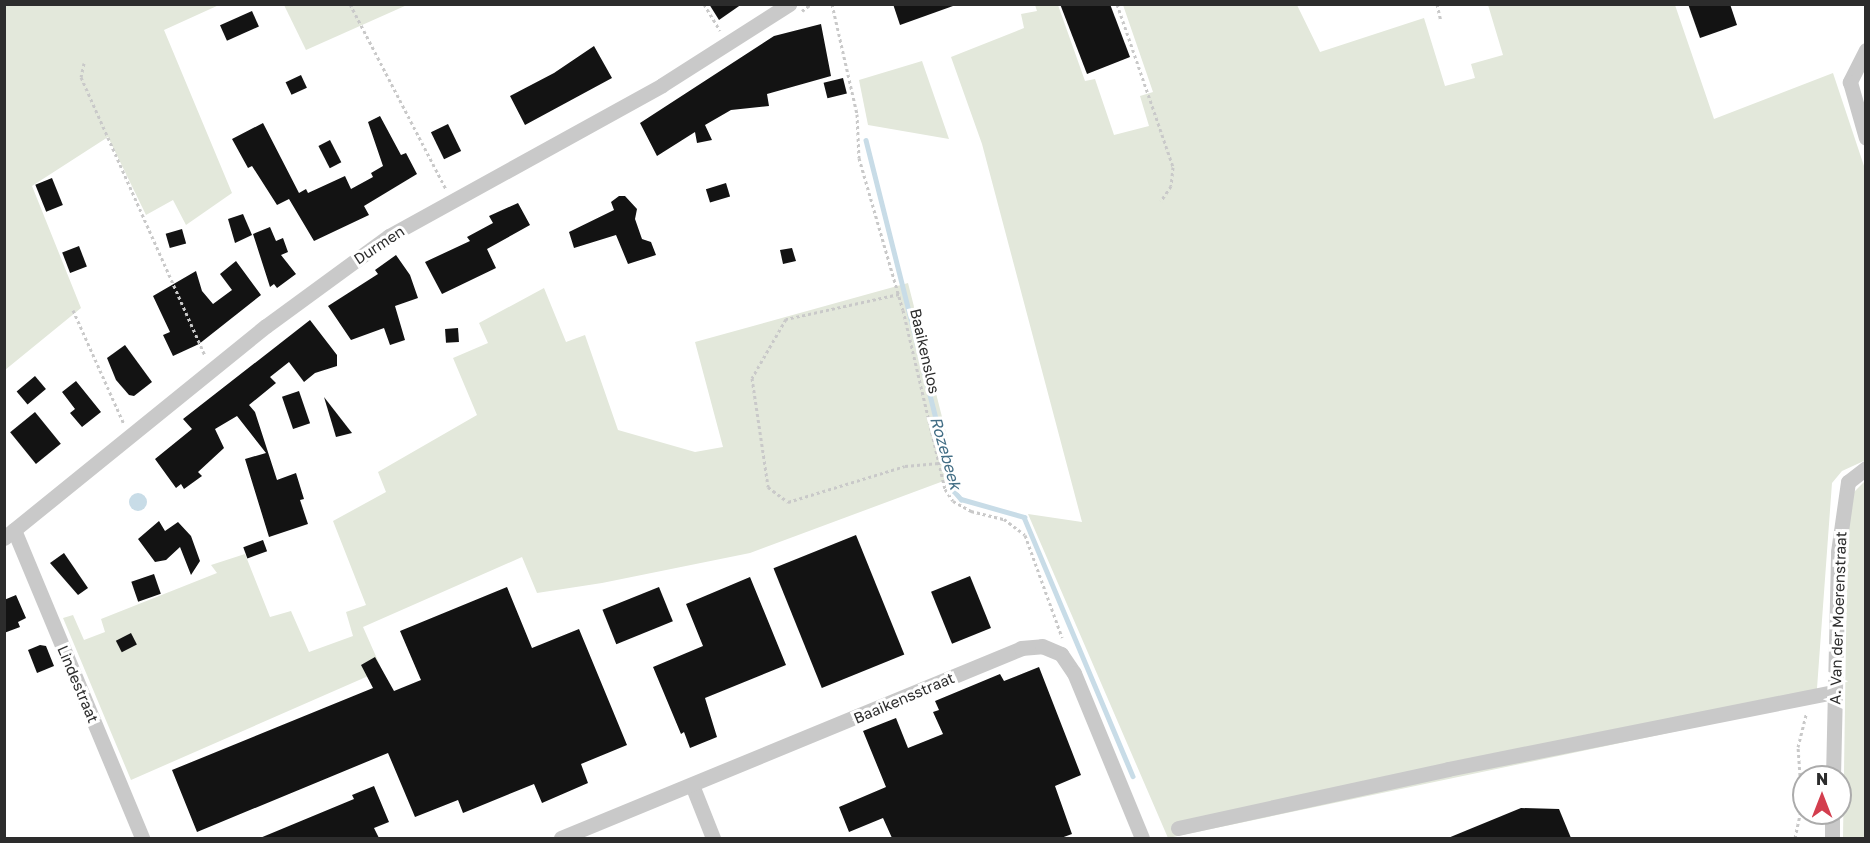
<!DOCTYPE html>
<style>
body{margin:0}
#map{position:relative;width:1870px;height:843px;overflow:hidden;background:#fff;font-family:"Golos Text",sans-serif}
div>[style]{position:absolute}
.green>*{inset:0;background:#e3e8db}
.water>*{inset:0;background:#c8dce7}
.round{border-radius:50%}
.stream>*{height:4.5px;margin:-2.25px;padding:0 2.25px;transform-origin:2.25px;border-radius:2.25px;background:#c8dce7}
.building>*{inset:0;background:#131313;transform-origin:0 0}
.path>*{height:3px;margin-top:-1.5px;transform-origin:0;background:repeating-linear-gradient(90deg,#c9c9c9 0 3px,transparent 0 6px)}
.minor>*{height:15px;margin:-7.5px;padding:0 7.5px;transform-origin:7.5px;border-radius:7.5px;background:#c9c9c9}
span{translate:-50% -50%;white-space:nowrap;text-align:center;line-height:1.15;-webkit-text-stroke:6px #fff;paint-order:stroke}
.street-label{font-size:15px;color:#2c2c2c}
.water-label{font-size:16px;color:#436e85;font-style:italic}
.frame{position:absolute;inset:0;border:6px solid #2c2c2c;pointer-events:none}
.north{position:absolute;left:1792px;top:765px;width:60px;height:60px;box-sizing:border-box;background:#fff;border:2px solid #ababab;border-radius:50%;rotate:0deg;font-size:16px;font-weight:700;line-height:24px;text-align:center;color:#2c2c2c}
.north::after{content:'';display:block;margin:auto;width:21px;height:27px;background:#d33e4e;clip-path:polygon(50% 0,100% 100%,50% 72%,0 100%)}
</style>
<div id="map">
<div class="green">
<div style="clip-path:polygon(5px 4px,219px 5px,164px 30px,232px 193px,186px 225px,173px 200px,146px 215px,108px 137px,32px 186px,81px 308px,5px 370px)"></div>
<div style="clip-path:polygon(284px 5px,407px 5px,306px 50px)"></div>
<div style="clip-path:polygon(1035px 5px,1058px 5px,1085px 81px,1095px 79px,1114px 135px,1149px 126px,1140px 96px,1153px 92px,1123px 5px,1297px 5px,1320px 52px,1424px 18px,1445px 86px,1475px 78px,1471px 64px,1503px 55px,1488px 5px,1675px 5px,1714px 119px,1833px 73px,1865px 169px,1866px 460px,1842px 471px,1832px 483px,1816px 702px,1168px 838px,1028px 514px,1082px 522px,982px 144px,951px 57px,1024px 28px,1021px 14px,1037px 11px)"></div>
<div style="clip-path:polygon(922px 61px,949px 139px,868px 125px,859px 80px)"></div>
<div style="clip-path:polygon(908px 283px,957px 476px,750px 553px,602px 583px,537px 593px,522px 557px,363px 627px,382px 670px,131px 780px,63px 618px,73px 615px,84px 640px,105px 632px,101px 619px,217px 573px,211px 565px,245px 554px,270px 617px,291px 611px,309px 652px,353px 636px,346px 612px,366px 605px,333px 521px,386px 492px,378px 472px,477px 415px,453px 358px,488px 343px,479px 323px,544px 288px,566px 342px,585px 335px,618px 430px,695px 452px,723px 447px,695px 342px)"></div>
<div style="clip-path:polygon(1865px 481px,1865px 838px,1843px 838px,1848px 506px,1853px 493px)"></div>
</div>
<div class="water">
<div class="round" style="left:129px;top:493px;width:18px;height:18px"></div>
</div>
<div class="stream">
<div style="left:866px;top:140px;width:362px;rotate:75.9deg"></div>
<div style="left:954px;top:491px;width:11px;rotate:49deg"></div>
<div style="left:961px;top:499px;width:66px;rotate:15.9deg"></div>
<div style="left:1024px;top:517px;width:281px;rotate:67.2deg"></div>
</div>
<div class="building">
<div style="clip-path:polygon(709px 4px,742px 4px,719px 20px)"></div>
<div style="clip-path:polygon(893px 4px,953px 4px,953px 6px,900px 25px)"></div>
<div style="clip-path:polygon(1060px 4px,1110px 4px,1130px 57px,1087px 74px)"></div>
<div style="clip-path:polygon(1688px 4px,1730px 4px,1737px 25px,1700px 38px)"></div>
<div style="left:252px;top:11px;width:17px;height:35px;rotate:66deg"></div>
<div style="clip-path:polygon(821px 24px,831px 76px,767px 94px,769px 106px,731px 110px,705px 125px,712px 140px,697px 143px,695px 132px,657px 156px,640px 123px,774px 36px)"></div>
<div style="clip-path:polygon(594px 46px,612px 78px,525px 125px,510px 96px,554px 73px)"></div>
<div style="left:301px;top:75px;width:14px;height:17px;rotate:65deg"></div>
<div style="left:843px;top:78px;width:16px;height:20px;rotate:76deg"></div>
<div style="clip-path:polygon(380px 116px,401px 155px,406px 153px,417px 174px,364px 206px,369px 215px,314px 241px,289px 199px,277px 205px,252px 166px,248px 168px,232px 139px,263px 123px,299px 193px,306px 189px,308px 193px,345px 176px,351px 189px,373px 177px,371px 173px,383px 166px,368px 122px)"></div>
<div style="left:448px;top:124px;width:30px;height:19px;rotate:64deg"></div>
<div style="left:330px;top:140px;width:25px;height:13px;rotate:63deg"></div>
<div style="left:52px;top:178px;width:29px;height:18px;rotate:68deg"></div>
<div style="left:726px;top:183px;width:14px;height:21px;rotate:73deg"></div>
<div style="clip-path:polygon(619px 196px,625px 196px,637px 209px,635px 219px,642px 239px,651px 242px,656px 255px,628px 264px,616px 235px,574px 248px,569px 232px,614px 210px,611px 202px)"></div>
<div style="clip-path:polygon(518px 203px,530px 225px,487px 249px,496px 268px,442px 294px,425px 262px,470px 241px,467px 237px,493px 223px,489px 216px)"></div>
<div style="clip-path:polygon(243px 214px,252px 235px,235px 243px,228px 219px)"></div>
<div style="clip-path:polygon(270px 227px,276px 241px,283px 238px,288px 252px,281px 255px,296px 274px,277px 288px,274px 284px,270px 287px,253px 234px)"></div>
<div style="left:182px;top:229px;width:15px;height:17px;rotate:74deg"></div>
<div style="left:79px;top:246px;width:22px;height:18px;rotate:69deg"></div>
<div style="clip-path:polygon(792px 248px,796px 261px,783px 264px,780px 250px)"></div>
<div style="clip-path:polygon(396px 255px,410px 275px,418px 298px,395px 306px,405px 340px,390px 345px,384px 328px,351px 340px,328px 306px,378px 274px,375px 270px)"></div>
<div style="clip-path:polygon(236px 261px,261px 295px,199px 344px,173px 356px,163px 335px,170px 332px,153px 296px,196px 271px,202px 291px,213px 304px,232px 290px,220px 274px)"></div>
<div style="clip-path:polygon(310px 320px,337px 355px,337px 366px,315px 373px,304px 382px,289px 362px,270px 377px,276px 383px,249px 405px,255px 412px,277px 480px,296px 473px,304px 499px,300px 500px,308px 524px,269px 537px,245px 459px,266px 453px,237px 416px,215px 429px,224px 448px,198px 472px,202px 476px,184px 489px,181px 484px,176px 488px,155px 459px,192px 429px,183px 419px)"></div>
<div style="left:458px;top:328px;width:14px;height:13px;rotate:86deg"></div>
<div style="clip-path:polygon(125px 345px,152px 382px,134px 396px,129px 395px,116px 380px,107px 358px)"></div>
<div style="left:35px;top:376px;width:17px;height:24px;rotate:50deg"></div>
<div style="clip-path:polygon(76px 381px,101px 412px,82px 427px,70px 413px,75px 409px,62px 392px)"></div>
<div style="left:299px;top:391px;width:34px;height:18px;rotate:71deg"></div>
<div style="clip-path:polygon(324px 397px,352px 433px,336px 437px)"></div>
<div style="left:35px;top:412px;width:41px;height:32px;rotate:51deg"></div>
<div style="clip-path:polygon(159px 521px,165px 531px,178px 522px,191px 536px,200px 561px,191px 575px,180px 547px,166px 560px,155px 562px,138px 539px)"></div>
<div style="left:856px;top:535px;width:129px;height:89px;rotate:68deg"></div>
<div style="left:263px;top:540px;width:12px;height:21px;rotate:70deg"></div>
<div style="clip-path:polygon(64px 553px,88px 588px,78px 595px,50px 563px)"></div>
<div style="left:154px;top:574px;width:21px;height:24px;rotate:71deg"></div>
<div style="left:970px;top:576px;width:56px;height:42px;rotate:68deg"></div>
<div style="clip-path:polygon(750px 577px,786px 665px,705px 698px,717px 737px,690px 748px,684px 732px,681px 734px,653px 667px,703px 646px,686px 604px)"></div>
<div style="clip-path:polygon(507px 587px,532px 648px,579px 629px,627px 745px,581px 764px,588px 783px,542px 803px,534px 784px,463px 813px,458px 800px,415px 817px,388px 753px,197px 832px,172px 770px,373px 688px,361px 665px,375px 657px,394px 691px,421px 680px,400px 631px)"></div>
<div style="left:659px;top:587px;width:37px;height:61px;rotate:68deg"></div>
<div style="clip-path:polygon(16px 595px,26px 618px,18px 622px,20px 627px,4px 633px,4px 600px)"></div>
<div style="left:131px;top:633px;width:13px;height:17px;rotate:63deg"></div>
<div style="clip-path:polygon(40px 645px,46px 646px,54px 666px,37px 673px,28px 650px)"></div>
<div style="clip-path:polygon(1039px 667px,1081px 775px,1055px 786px,1072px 834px,1061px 838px,892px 838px,883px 818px,849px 832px,839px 807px,886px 787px,863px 731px,896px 718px,908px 748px,943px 734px,933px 712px,939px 710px,935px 701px,1000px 674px,1004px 681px)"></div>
<div style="clip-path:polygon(374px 786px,389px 822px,374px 828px,379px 838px,260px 838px,354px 799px,352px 795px)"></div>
<div style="clip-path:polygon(1521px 808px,1559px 809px,1571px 838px,1448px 838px)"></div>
</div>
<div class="path">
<div style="left:350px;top:4px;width:208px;rotate:62.6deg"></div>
<div style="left:704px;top:4px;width:31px;rotate:59deg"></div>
<div style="left:832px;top:4px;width:113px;rotate:77.2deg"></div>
<div style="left:857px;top:114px;width:44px;rotate:87.4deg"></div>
<div style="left:859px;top:158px;width:158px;rotate:73.9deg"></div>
<div style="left:903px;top:310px;width:184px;rotate:76.8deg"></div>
<div style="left:945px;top:489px;width:14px;rotate:56deg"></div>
<div style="left:953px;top:501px;width:21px;rotate:29deg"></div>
<div style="left:971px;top:511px;width:34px;rotate:14deg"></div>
<div style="left:1004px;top:519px;width:26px;rotate:37deg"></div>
<div style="left:1025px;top:535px;width:109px;rotate:70.1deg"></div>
<div style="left:1117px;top:4px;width:172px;rotate:71deg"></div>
<div style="left:1173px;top:167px;width:19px;rotate:96deg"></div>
<div style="left:1171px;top:186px;width:18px;rotate:124deg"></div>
<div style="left:1437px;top:4px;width:17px;rotate:77deg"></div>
<div style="left:802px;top:11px;width:11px;rotate:-38deg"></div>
<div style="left:84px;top:63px;width:14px;rotate:102deg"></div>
<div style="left:81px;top:77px;width:305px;rotate:66deg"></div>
<div style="left:899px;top:294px;width:116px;rotate:167.5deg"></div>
<div style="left:786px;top:319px;width:68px;rotate:120deg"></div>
<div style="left:752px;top:378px;width:110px;rotate:81.6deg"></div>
<div style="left:768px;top:487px;width:25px;rotate:37deg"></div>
<div style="left:788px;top:502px;width:122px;rotate:-17.1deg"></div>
<div style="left:905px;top:466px;width:34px;rotate:-5deg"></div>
<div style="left:73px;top:310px;width:125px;rotate:65.9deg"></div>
<div style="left:1795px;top:838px;width:34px;rotate:-78deg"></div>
<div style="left:1802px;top:805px;width:58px;rotate:-93.9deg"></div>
<div style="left:1798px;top:747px;width:34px;rotate:-76deg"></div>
</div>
<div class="minor">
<div style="left:1866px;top:50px;width:36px;rotate:117deg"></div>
<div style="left:1850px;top:82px;width:58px;rotate:74.1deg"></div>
<div style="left:14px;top:530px;width:334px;rotate:67.4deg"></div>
<div style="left:4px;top:538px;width:337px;rotate:-39deg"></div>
<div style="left:266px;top:326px;width:152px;rotate:-36.2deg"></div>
<div style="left:389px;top:236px;width:312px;rotate:-28.9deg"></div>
<div style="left:662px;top:85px;width:151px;rotate:-32.5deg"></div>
<div style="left:1833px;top:777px;width:225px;rotate:-88.7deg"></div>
<div style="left:1838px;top:552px;width:71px;rotate:-81.9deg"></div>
<div style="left:1848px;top:482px;width:23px;rotate:-38deg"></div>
<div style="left:692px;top:785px;width:57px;rotate:68.4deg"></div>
<div style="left:1178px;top:828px;width:276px;rotate:-12.3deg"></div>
<div style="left:1448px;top:769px;width:395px;rotate:-11.3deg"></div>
<div style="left:561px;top:838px;width:498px;rotate:-22.4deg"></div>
<div style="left:1021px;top:648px;width:21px;rotate:-5deg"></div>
<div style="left:1042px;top:646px;width:21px;rotate:23deg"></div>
<div style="left:1061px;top:654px;width:23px;rotate:56deg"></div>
<div style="left:1074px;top:673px;width:178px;rotate:67.6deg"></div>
<div style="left:1832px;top:838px;width:25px;rotate:-90deg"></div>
</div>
<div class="street-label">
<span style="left:379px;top:245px;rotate:-33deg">Durmen</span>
<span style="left:925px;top:351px;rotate:77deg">Baaikenslos</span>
<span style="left:1838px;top:618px;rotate:-88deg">A. Van der Moerenstraat</span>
<span style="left:78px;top:684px;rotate:67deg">Lindestraat</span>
<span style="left:904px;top:698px;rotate:-23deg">Baaikensstraat</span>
</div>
<div class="water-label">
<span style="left:946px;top:453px;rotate:74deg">Rozebeek</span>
</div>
<div class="frame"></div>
<div class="north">N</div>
</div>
